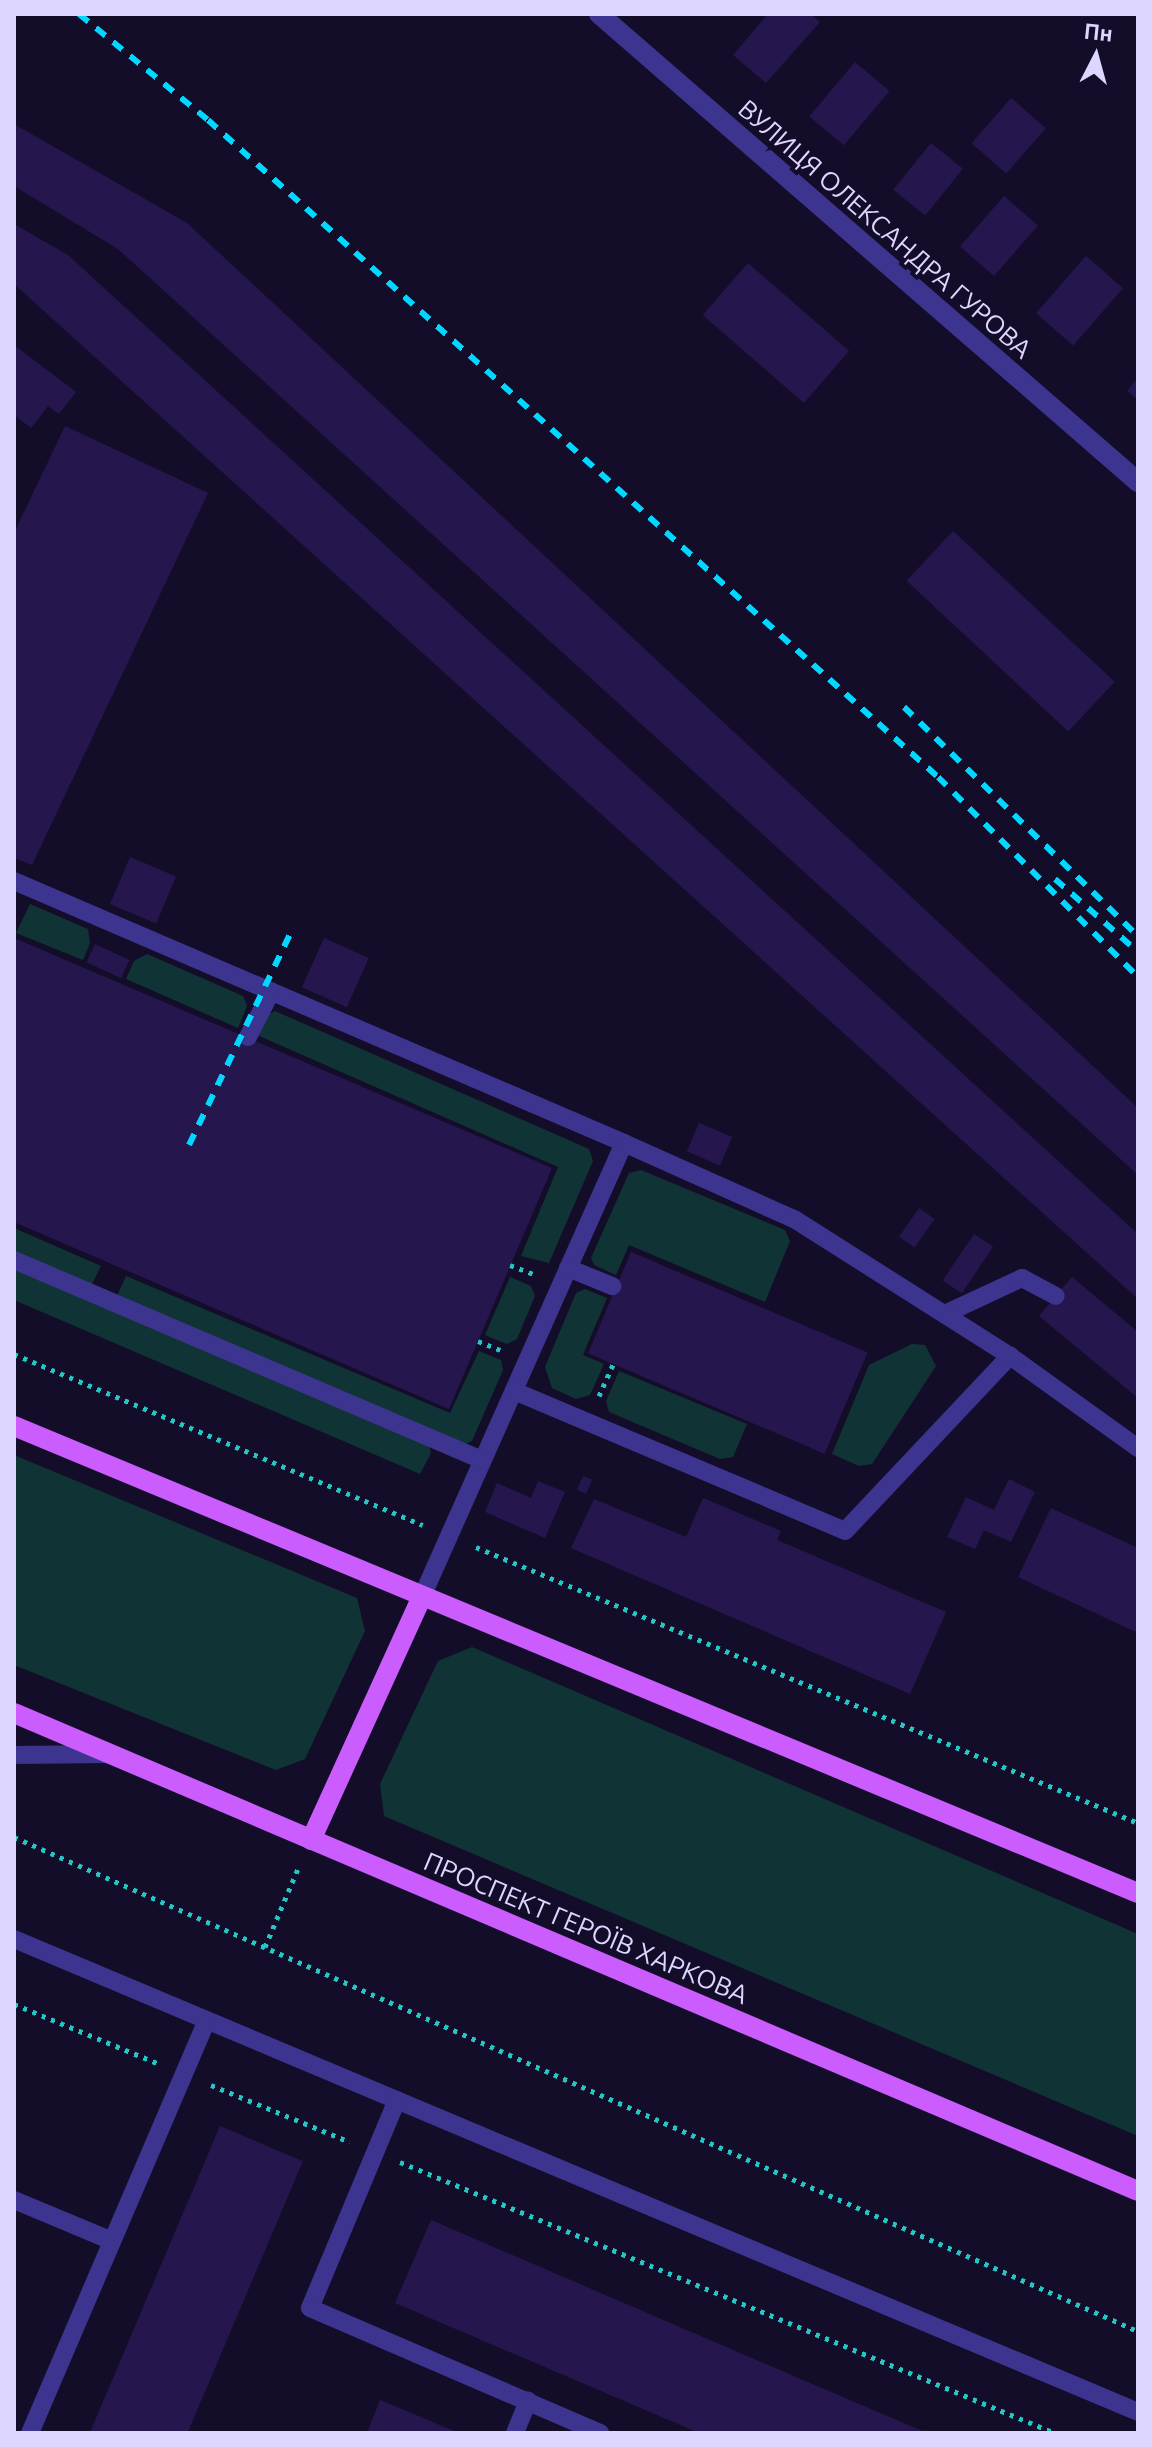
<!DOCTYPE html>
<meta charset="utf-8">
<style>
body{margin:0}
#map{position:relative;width:1152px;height:2447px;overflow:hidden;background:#140d2a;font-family:Ubuntu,sans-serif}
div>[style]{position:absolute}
.green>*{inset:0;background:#103435}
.building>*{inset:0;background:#25174d;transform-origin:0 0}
.path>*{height:5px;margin-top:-2.5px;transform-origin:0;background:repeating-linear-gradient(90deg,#22c7c6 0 4px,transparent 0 10px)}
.lane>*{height:18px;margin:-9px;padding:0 9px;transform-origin:9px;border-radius:9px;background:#3c348e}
.street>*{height:20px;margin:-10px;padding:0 10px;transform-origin:10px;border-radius:10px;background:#3c348e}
.primary>*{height:20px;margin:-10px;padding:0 10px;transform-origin:10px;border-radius:10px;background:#cb5dff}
.rail>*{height:6px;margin-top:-3px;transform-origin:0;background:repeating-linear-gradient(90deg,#02d8ff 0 12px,transparent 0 22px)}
span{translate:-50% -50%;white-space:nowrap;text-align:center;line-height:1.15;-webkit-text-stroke:8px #140d2a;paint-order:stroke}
.street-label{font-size:26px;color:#ddd6ff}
.frame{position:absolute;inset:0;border:16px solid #ddd6ff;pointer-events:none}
.north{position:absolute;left:1056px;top:16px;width:80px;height:80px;-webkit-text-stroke:6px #140d2a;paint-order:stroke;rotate:6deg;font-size:22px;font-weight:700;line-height:32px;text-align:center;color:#ddd6ff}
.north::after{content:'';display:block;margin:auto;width:28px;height:36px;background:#ddd6ff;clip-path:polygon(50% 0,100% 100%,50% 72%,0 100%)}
</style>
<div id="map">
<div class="green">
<div style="clip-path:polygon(30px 904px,88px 929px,90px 943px,83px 960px,16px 933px)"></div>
<div style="clip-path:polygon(147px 954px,243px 996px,247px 1006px,238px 1028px,126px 979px,134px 961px)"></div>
<div style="clip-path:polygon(275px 1011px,589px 1149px,593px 1161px,549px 1263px,521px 1256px,558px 1167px,257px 1035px,267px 1015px)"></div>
<div style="clip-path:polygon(641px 1170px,785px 1230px,790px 1241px,765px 1302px,629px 1245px,616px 1275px,594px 1265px,591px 1258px,629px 1173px)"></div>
<div style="clip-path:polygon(14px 1228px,101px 1266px,91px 1286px,14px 1253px)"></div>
<div style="clip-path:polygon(14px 1269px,428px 1444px,431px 1453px,420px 1474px,14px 1300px)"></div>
<div style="clip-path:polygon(126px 1276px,450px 1413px,479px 1351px,501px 1360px,503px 1370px,472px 1441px,462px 1446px,116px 1298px)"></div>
<div style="clip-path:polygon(510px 1277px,531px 1286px,535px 1296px,517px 1339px,507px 1344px,485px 1335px)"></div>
<div style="clip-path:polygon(585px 1289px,607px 1298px,583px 1355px,604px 1364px,590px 1395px,576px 1399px,552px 1388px,545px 1367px,576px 1293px)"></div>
<div style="clip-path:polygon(912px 1344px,925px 1345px,936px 1366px,872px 1464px,859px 1466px,832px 1454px,869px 1365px)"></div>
<div style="clip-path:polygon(619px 1371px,747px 1424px,733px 1457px,720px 1459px,609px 1412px,606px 1401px)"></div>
<div style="clip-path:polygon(14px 1455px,357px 1598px,365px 1631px,305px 1759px,276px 1770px,14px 1665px)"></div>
<div style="clip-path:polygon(472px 1647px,1138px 1934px,1138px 2136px,384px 1816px,380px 1784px,438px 1661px)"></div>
</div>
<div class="building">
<div style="clip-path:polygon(768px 14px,811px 14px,820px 22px,766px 83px,733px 55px)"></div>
<div style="left:855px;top:62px;width:45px;height:71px;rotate:40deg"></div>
<div style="left:1011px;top:98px;width:46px;height:60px;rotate:41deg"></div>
<div style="clip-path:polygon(14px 124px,187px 223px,1138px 1108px,1138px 1175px,118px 249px,14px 186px)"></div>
<div style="left:931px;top:143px;width:41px;height:60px;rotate:39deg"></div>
<div style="left:1004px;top:196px;width:45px;height:67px;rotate:41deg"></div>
<div style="clip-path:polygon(14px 224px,68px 255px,1138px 1234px,1138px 1299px,14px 284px)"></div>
<div style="left:1086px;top:256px;width:49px;height:76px;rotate:41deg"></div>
<div style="left:748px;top:263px;width:134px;height:69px;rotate:41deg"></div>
<div style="clip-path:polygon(14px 345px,76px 392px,59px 414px,48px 406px,31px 428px,14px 415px)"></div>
<div style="clip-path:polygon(1138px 378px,1138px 400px,1127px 391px)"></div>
<div style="clip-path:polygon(65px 426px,208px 493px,32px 865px,14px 858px,14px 533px)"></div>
<div style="left:953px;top:531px;width:221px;height:68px;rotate:43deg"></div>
<div style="left:130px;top:857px;width:50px;height:51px;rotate:23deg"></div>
<div style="clip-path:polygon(14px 938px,552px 1168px,449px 1409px,14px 1222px)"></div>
<div style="left:324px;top:938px;width:49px;height:54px;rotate:24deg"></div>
<div style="left:95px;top:944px;width:38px;height:20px;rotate:25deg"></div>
<div style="left:699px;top:1123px;width:36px;height:31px;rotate:23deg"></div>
<div style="left:919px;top:1208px;width:19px;height:35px;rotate:35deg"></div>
<div style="left:974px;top:1234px;width:23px;height:56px;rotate:34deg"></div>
<div style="left:631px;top:1252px;width:257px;height:110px;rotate:23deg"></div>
<div style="clip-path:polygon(1072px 1277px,1138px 1332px,1138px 1398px,1039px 1316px)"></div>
<div style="left:583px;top:1476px;width:10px;height:15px;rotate:24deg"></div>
<div style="clip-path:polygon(1009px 1479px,1035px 1492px,1011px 1542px,984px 1530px,975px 1549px,947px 1537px,966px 1497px,994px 1510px)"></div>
<div style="clip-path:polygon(538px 1481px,565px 1492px,545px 1538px,485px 1512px,497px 1483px,531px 1498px)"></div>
<div style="clip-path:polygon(703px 1498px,781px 1531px,777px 1540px,946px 1612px,910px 1694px,571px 1548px,594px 1499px,686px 1537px)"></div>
<div style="clip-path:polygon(1051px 1508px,1138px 1548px,1138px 1633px,1018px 1577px)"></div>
<div style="left:220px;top:2126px;width:90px;height:334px;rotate:23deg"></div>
<div style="clip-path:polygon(431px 2220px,810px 2383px,927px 2433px,699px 2433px,395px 2303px)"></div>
<div style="clip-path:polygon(380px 2400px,459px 2433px,367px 2433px)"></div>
</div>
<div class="path">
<div style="left:510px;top:1265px;width:28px;rotate:21deg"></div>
<div style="left:478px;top:1341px;width:24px;rotate:22deg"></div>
<div style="left:14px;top:1354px;width:443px;rotate:22.7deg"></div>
<div style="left:599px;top:1396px;width:35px;rotate:-66deg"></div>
<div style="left:476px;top:1547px;width:717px;rotate:22.63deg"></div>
<div style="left:14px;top:1837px;width:1228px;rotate:23.73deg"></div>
<div style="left:265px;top:1947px;width:88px;rotate:-67.2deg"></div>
<div style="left:14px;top:2004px;width:155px;rotate:22.4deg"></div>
<div style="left:211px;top:2085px;width:150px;rotate:22.3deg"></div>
<div style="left:400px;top:2162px;width:709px;rotate:22.48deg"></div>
</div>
<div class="lane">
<div style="left:14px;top:881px;width:664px;rotate:23.24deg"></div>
<div style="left:624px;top:1143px;width:496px;rotate:114deg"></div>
<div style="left:248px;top:1037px;width:51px;rotate:-62.9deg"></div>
<div style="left:14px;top:1260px;width:509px;rotate:23.14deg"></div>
<div style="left:568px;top:1268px;width:48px;rotate:22.2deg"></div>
<div style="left:947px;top:1313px;width:83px;rotate:-25deg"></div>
<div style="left:1022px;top:1278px;width:38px;rotate:28deg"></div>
<div style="left:1010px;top:1356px;width:158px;rotate:35.7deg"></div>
<div style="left:514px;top:1391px;width:359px;rotate:22.9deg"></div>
<div style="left:845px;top:1531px;width:241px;rotate:-46.7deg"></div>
<div style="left:1010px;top:1356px;width:254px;rotate:-147.6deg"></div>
<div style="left:796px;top:1220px;width:188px;rotate:-155.9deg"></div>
<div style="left:14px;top:1755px;width:95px;rotate:-0.6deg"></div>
<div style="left:14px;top:1939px;width:1219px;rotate:22.82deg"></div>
<div style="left:397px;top:2100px;width:225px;rotate:112.7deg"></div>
<div style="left:310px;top:2308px;width:316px;rotate:23.3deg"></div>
<div style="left:14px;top:2200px;width:106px;rotate:22.7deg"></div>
<div style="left:30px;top:2433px;width:449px;rotate:-66.8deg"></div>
<div style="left:515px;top:2433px;width:35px;rotate:-68deg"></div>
</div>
<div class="street">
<div style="left:599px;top:14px;width:714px;rotate:40.97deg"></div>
</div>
<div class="primary">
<div style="left:14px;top:1426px;width:1217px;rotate:22.56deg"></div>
<div style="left:14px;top:1713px;width:1221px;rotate:23.04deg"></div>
<div style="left:311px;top:1840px;width:268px;rotate:-65.5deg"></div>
</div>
<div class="rail">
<div style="left:79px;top:14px;width:167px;rotate:39.4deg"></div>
<div style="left:208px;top:120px;width:982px;rotate:41.99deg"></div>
<div style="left:938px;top:777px;width:283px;rotate:45deg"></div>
<div style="left:904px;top:707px;width:327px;rotate:44.4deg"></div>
<div style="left:1055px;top:879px;width:111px;rotate:41.3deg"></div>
<div style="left:189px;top:1145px;width:238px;rotate:-64.4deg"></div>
</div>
<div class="street-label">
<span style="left:885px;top:229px;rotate:41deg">ВУЛИЦЯ ОЛЕКСАНДРА ГУРОВА</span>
<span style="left:586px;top:1928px;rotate:23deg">ПРОСПЕКТ ГЕРОЇВ ХАРКОВА</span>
</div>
<div class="frame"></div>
<div class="north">Пн</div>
</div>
